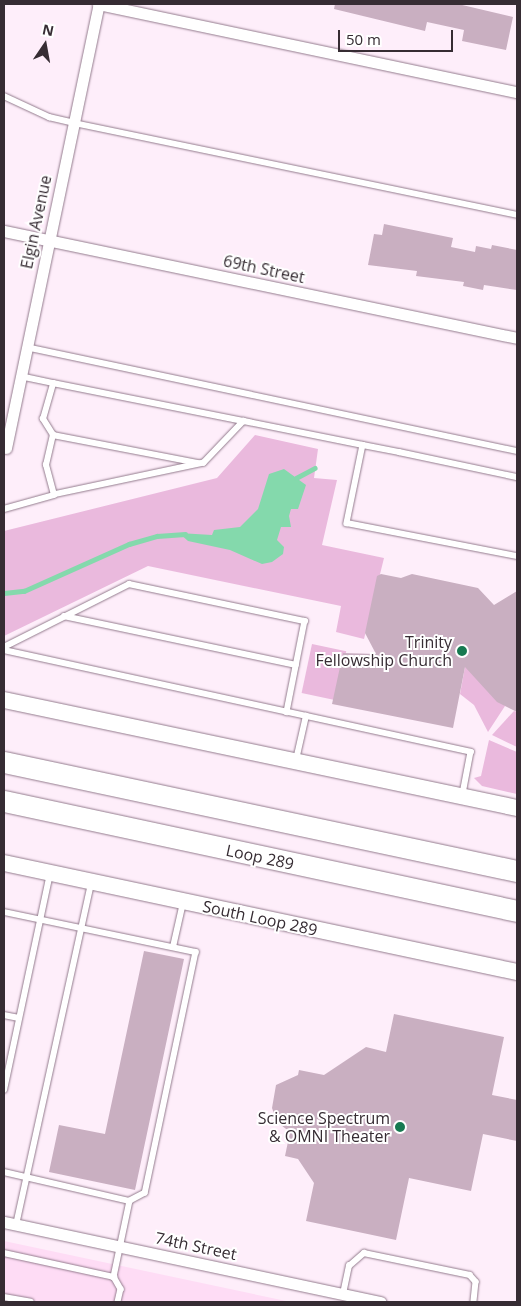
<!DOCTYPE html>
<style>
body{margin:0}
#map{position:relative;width:521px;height:1306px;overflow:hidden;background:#feeefa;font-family:"Open Sans",sans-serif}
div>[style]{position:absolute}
.built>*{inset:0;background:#fedcf5}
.green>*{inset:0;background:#eab9dd;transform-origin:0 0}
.water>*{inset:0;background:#84d9ac}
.stream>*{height:4.5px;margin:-2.25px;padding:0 2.25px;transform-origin:2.25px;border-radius:2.25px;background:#84d9ac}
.building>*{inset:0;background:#c9afc1}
.roads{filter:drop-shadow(0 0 1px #937b8d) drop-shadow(0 0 1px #937b8d)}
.service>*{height:5.5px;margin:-2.75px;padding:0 2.75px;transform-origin:2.75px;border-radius:2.75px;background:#fff}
.minor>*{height:11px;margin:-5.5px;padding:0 5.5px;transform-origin:5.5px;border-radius:5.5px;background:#fff}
.secondary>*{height:16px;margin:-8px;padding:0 8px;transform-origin:8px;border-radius:8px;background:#fff}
.motorway>*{height:21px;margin:-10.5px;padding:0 10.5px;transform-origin:10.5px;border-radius:10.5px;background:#fff}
.dots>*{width:14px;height:14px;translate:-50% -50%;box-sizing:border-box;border:2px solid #fff;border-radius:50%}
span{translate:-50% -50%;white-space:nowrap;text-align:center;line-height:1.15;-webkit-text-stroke:4px #fff;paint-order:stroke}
.street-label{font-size:16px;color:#362c33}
.poi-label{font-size:16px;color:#362c33}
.right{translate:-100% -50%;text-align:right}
.frame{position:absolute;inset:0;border:5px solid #362c33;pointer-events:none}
.north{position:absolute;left:20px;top:20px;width:50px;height:50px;-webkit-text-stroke:4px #fff;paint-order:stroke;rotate:12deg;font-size:14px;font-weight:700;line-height:20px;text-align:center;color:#362c33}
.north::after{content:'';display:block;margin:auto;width:18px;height:22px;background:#362c33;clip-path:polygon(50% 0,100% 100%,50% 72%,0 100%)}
.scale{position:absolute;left:338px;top:30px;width:115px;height:22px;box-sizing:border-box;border:2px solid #362c33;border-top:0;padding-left:6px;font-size:15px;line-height:18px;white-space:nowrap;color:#362c33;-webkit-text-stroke:4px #fff;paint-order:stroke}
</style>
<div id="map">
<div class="built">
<div style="clip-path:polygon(4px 1241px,291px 1302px,4px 1302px)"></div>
</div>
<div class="green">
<div style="clip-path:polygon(255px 435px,318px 449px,314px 478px,337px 480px,322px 545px,384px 558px,364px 639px,336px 632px,341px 606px,148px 566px,4px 636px,4px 531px,217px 478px)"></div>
<div style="left:312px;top:644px;width:35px;height:50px;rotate:12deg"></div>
<div style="clip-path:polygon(473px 659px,505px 706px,488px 732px,474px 705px,460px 694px,465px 667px)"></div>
<div style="clip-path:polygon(514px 711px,517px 712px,517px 747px,492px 735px)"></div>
<div style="clip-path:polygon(489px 740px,517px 752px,517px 794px,482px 786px,474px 778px,481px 776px)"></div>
</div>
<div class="water">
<div style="clip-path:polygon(284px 469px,306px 485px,298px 509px,291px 509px,289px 516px,291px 527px,281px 527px,277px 540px,284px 547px,283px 554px,272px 562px,262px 564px,230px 550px,188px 541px,179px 533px,212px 535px,214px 530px,240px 527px,258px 509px,269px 474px)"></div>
</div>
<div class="stream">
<div style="left:296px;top:478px;width:21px;rotate:-28deg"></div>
<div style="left:4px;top:593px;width:20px;rotate:-6deg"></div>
<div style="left:24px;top:591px;width:115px;rotate:-24.1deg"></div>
<div style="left:129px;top:544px;width:29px;rotate:-16deg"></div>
<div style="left:157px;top:536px;width:28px;rotate:-4deg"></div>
</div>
<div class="building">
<div style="clip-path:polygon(335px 4px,458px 4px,513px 17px,506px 50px,462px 41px,464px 30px,427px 22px,425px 31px,334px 9px)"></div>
<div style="clip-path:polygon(384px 224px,453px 238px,451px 247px,475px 252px,476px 246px,491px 249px,492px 245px,517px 250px,517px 290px,484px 285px,483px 290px,463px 286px,464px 282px,416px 276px,417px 271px,368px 265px,374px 234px,382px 235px)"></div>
<div style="clip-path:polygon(381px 574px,401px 578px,412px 574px,478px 588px,494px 605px,517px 591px,517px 712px,497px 702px,465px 667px,453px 728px,332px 704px,343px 653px,376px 654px,365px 633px,377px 576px)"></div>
<div style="clip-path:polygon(144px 951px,184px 959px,135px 1190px,49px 1172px,59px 1125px,105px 1134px)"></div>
<div style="clip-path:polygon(394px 1014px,504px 1037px,492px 1095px,517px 1100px,517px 1141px,483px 1134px,471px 1191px,409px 1178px,396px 1240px,306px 1221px,314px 1183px,298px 1159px,285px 1156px,290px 1132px,277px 1122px,272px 1108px,276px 1085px,298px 1075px,299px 1070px,324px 1075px,366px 1047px,386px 1052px)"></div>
</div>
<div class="roads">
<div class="service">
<div style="left:4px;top:96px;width:50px;rotate:25deg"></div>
<div style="left:49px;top:117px;width:26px;rotate:13deg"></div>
<div style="left:74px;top:123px;width:452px;rotate:11.7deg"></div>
<div style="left:26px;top:347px;width:502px;rotate:11.96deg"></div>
<div style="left:20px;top:376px;width:34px;rotate:12deg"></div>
<div style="left:244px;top:421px;width:58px;rotate:133.6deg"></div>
<div style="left:204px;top:463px;width:153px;rotate:168deg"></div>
<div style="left:54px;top:495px;width:31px;rotate:-105deg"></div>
<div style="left:46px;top:465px;width:31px;rotate:-77deg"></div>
<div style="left:53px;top:435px;width:19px;rotate:-122deg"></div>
<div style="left:43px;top:419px;width:37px;rotate:-74deg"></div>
<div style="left:53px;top:383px;width:195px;rotate:11.3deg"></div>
<div style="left:244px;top:421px;width:121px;rotate:11.4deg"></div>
<div style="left:363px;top:445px;width:37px;rotate:11deg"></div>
<div style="left:399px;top:452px;width:121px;rotate:12deg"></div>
<div style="left:53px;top:435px;width:148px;rotate:10.9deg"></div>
<div style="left:363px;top:445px;width:80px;rotate:101.6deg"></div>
<div style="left:347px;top:523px;width:173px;rotate:11deg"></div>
<div style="left:4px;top:509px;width:52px;rotate:-15.6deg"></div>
<div style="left:64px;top:616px;width:237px;rotate:11.9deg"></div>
<div style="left:4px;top:647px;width:140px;rotate:-26.7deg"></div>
<div style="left:129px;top:584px;width:180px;rotate:11.9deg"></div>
<div style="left:305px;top:621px;width:93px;rotate:101.2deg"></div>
<div style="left:4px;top:650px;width:478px;rotate:12.3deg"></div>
<div style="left:471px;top:752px;width:43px;rotate:100.8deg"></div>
<div style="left:296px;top:760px;width:45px;rotate:-77.2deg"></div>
<div style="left:4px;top:912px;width:196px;rotate:11.8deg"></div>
<div style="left:196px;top:952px;width:246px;rotate:101.9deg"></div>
<div style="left:145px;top:1193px;width:17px;rotate:152deg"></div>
<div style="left:173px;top:947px;width:45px;rotate:-77.2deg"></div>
<div style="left:4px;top:1015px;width:15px;rotate:11deg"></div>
<div style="left:4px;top:1090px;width:221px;rotate:-78deg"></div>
<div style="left:4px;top:1172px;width:129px;rotate:13deg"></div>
<div style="left:130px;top:1201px;width:78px;rotate:101.9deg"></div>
<div style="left:16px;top:1225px;width:349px;rotate:-77.6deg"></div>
<div style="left:4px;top:1253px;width:113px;rotate:12.3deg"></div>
<div style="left:114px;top:1277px;width:14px;rotate:60deg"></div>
<div style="left:121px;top:1289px;width:13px;rotate:103deg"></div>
<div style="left:343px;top:1294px;width:29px;rotate:-78deg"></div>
<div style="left:349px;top:1266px;width:20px;rotate:-41deg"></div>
<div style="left:364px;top:1253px;width:108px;rotate:11.7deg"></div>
<div style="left:470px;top:1275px;width:9px;rotate:49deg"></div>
<div style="left:476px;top:1282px;width:20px;rotate:96deg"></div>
<div style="left:4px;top:1297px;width:27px;rotate:10deg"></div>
</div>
<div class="minor">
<div style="left:98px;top:4px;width:428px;rotate:11.9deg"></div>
<div style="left:4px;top:231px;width:524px;rotate:11.78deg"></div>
<div style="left:6px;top:448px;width:454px;rotate:-78.2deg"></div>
<div style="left:4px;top:1222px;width:385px;rotate:12deg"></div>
</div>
<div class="secondary">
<div style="left:4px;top:700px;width:524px;rotate:11.89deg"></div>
<div style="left:4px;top:863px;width:524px;rotate:12deg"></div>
</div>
<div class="motorway">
<div style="left:4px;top:762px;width:524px;rotate:12deg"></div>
<div style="left:4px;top:801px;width:525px;rotate:12.1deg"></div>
</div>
</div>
<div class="dots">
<div style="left:462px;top:651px;background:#177951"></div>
<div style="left:400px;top:1127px;background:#177951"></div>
</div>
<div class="street-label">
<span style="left:36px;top:222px;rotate:-78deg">Elgin Avenue</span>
<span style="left:264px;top:269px;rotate:12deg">69th Street</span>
<span style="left:260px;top:857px;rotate:12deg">Loop 289</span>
<span style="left:260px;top:918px;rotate:12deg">South Loop 289</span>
<span style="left:196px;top:1246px;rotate:12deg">74th Street</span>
</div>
<div class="poi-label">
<span class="right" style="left:452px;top:651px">Trinity<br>Fellowship Church</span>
<span class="right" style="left:390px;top:1127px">Science Spectrum<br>&amp; OMNI Theater</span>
</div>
<div class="frame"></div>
<div class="north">N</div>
<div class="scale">50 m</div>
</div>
